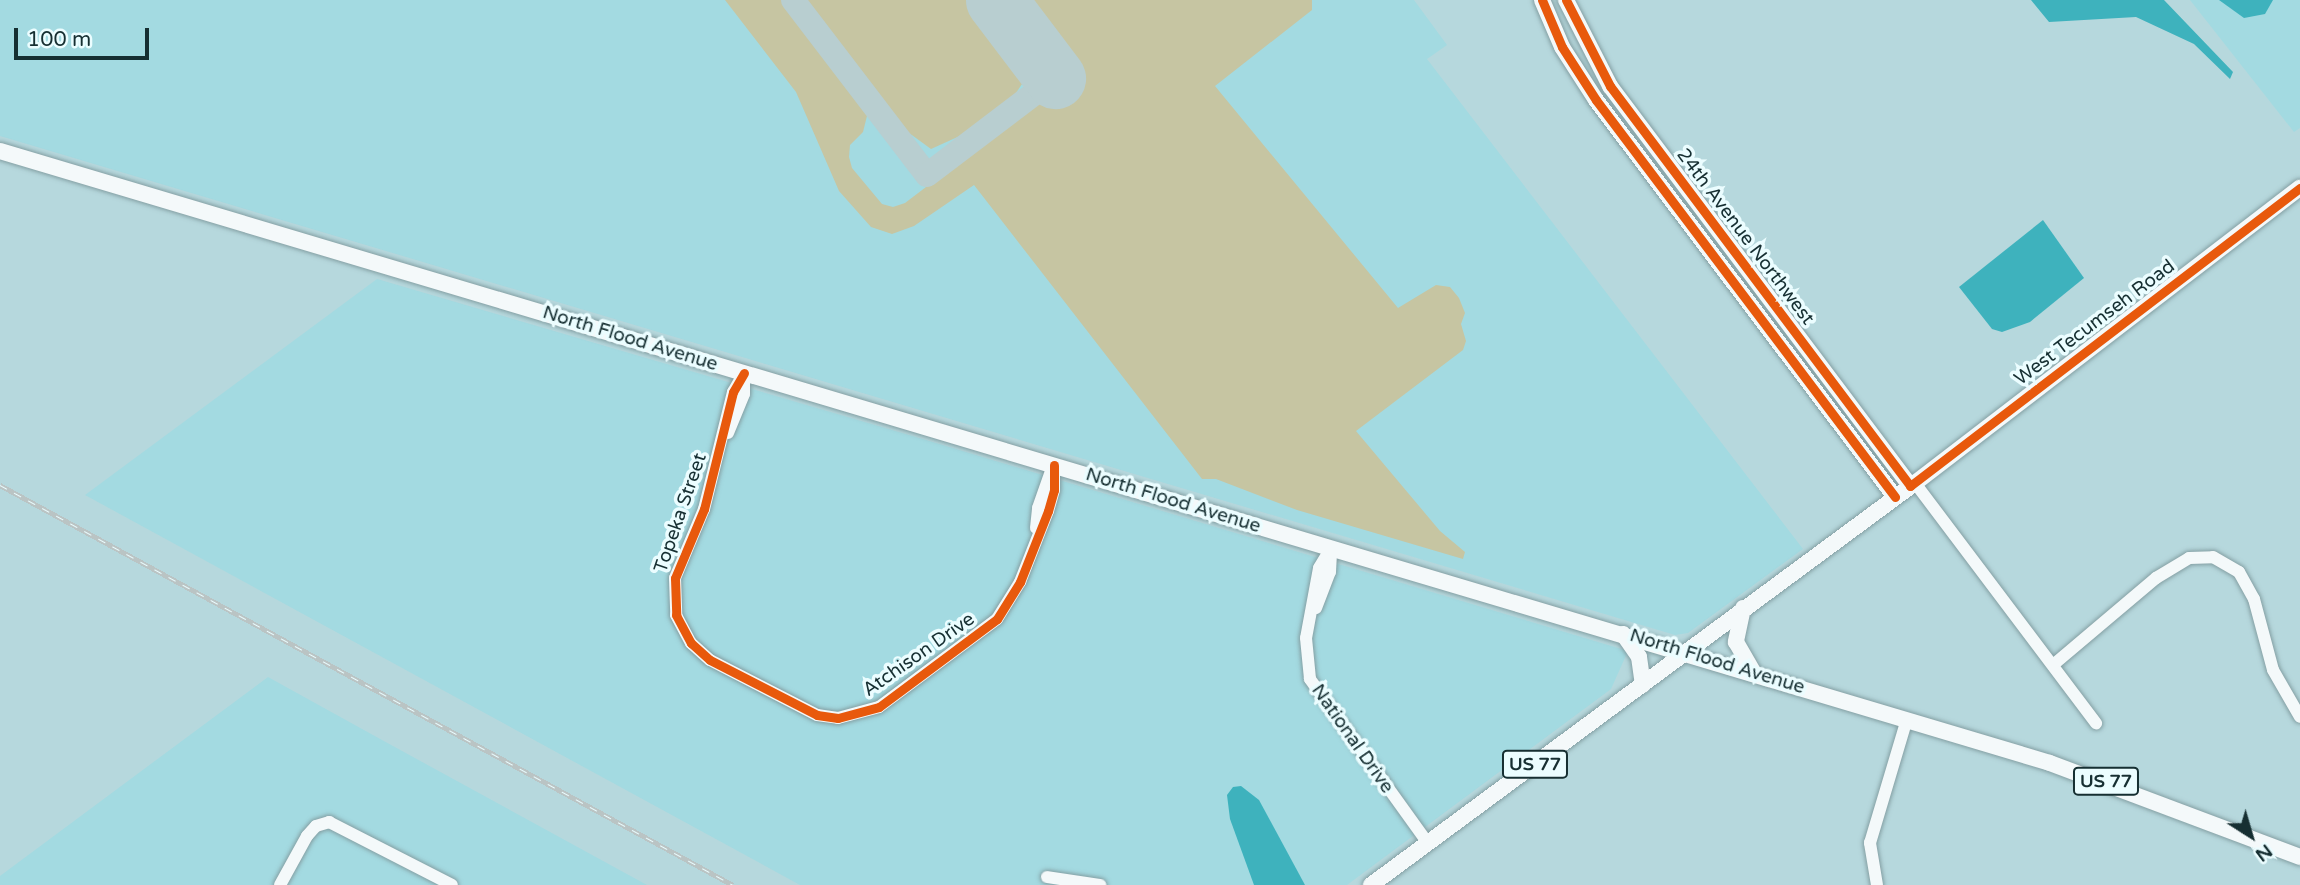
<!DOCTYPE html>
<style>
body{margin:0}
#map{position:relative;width:2300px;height:885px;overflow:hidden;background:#b6d8dd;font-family:"Varela Round",sans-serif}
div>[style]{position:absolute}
.built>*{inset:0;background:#a3dae1}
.green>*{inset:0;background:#c6c5a2}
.water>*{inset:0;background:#3eb2bd}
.taxiway>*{height:24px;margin:-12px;padding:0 12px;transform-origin:12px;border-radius:12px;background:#b8ced0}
.runway>*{height:61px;margin:-30.5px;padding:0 30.5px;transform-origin:30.5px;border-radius:30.5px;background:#b8ced0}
.roads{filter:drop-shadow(0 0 2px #849fa3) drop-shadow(0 0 2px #849fa3)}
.minor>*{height:12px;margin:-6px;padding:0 6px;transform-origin:6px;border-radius:6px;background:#f4f9fa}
.major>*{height:16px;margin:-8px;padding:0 8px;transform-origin:8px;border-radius:8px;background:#f4f9fa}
.rail>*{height:5px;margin-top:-2.5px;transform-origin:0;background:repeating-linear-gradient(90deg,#ebfdff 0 8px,#bac4c4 0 16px);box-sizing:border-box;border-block:2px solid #bac4c4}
.cycleway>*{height:9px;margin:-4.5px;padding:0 4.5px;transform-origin:4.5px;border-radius:4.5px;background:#e8590c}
span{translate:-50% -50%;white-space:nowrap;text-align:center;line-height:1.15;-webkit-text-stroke:7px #ebfdff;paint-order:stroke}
.shield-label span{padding:2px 5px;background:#ebfdff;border:2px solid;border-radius:5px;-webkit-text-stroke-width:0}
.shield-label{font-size:18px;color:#162f32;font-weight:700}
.street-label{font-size:19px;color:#162f32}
.north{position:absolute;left:2216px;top:801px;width:70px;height:70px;-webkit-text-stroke:5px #ebfdff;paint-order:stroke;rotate:143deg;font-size:19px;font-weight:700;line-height:28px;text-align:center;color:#162f32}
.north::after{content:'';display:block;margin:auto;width:24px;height:32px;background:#162f32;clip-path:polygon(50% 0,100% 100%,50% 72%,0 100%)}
.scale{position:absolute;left:14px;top:28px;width:135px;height:32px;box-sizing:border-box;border:4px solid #162f32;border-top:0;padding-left:9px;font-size:21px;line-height:24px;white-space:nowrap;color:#162f32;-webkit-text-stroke:5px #ebfdff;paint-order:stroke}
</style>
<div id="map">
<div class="built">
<div style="clip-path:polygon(0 0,1414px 0,1447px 45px,1427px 59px,1803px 549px,1688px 633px,1675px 635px,0 136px)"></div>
<div style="clip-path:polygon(2190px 0,2300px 0,2300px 128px,2294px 132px)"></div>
<div style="clip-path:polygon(377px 279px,926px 440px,1628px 651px,1611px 689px,1347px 885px,800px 885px,85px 495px)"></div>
<div style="clip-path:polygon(268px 677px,382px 740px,647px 885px,0 885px,0 876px)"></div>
</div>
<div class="green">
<div style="clip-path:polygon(725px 0,783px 0,868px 112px,863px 132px,850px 145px,849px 157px,852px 168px,882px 204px,893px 207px,905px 203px,1077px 72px,1023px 0,1312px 0,1312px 10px,1215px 86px,1398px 308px,1436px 285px,1450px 287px,1459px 298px,1465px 313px,1461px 324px,1466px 341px,1463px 350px,1356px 431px,1440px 531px,1465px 552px,1463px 559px,1297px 510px,1216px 479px,1202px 479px,974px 185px,914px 226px,892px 234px,871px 227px,839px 191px,796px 92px)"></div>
<div style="clip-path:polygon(801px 0,970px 0,1026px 73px,1024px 81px,1014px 96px,973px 130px,931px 149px,905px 130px)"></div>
</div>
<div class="water">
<div style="clip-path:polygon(2031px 0,2164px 0,2233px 72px,2230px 79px,2194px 44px,2136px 17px,2049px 22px)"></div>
<div style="clip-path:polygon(2219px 0,2273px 0,2265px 14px,2244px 18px)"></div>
<div style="clip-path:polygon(2043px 220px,2084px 278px,2030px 322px,2002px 332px,1992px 329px,1959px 287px)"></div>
<div style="clip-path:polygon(1241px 786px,1259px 800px,1305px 885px,1254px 885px,1230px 819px,1227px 795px,1233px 787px)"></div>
</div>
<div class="taxiway">
<div style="left:793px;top:0;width:220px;rotate:52.6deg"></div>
<div style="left:927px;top:175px;width:161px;rotate:-37.2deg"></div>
</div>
<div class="runway">
<div style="left:996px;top:0;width:98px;rotate:52.9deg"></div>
</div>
<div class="roads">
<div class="minor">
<div style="left:744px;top:373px;width:22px;rotate:120deg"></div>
<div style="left:733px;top:392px;width:121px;rotate:103.9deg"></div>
<div style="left:704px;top:509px;width:75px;rotate:112.8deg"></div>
<div style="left:675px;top:578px;width:37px;rotate:88deg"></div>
<div style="left:676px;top:615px;width:32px;rotate:62deg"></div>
<div style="left:691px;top:643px;width:25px;rotate:42deg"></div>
<div style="left:710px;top:660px;width:120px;rotate:27.2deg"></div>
<div style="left:817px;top:715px;width:21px;rotate:8deg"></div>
<div style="left:838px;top:718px;width:42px;rotate:-15deg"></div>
<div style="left:879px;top:707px;width:147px;rotate:-36.7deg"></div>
<div style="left:997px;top:619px;width:44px;rotate:-58.1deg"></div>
<div style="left:1020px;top:582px;width:76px;rotate:-68.5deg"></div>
<div style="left:1048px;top:511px;width:22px;rotate:-74deg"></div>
<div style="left:1054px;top:490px;width:25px;rotate:-90deg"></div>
<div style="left:728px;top:433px;width:42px;rotate:-67.7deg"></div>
<div style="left:744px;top:394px;width:21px;rotate:-90deg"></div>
<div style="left:1915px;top:483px;width:301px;rotate:53deg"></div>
<div style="left:1036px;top:528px;width:20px;rotate:-84deg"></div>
<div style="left:1038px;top:508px;width:42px;rotate:-70.7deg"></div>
<div style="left:1331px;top:548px;width:23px;rotate:121deg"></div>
<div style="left:1319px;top:568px;width:71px;rotate:100.5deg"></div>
<div style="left:1306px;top:638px;width:41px;rotate:84.4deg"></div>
<div style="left:1310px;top:679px;width:202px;rotate:54.3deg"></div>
<div style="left:1316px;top:608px;width:39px;rotate:-69deg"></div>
<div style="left:1330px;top:572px;width:20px;rotate:-87deg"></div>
<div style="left:2053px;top:665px;width:135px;rotate:-40.2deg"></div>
<div style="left:2156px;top:578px;width:39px;rotate:-31deg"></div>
<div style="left:2189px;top:558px;width:24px;rotate:-2deg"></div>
<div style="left:2213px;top:557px;width:30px;rotate:30deg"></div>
<div style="left:2239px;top:572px;width:31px;rotate:61deg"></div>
<div style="left:2254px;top:599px;width:73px;rotate:75deg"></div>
<div style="left:2273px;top:670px;width:54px;rotate:60.1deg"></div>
<div style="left:1047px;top:877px;width:54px;rotate:8.6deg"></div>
<div style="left:280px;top:885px;width:56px;rotate:-61.1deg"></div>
<div style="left:307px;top:836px;width:13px;rotate:-48deg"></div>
<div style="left:316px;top:826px;width:14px;rotate:-17deg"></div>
<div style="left:329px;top:822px;width:138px;rotate:27.1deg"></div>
<div style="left:1877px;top:885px;width:43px;rotate:-99.5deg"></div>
<div style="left:1870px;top:843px;width:129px;rotate:-73.4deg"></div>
</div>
<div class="major">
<div style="left:1542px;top:0;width:51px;rotate:66.9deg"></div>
<div style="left:1562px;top:47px;width:63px;rotate:57.3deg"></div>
<div style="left:1596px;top:100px;width:497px;rotate:53deg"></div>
<div style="left:1566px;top:0;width:97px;rotate:62.9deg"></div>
<div style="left:1610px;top:86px;width:500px;rotate:53.1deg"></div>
<div style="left:0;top:151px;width:2139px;rotate:16.62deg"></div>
<div style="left:2050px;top:763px;width:267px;rotate:20.6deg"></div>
<div style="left:1743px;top:608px;width:35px;rotate:102deg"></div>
<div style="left:1736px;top:642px;width:36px;rotate:60deg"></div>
<div style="left:1623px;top:634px;width:28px;rotate:55deg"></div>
<div style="left:1639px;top:657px;width:28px;rotate:82deg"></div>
<div style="left:1371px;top:885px;width:676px;rotate:-36.46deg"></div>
<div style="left:1915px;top:483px;width:485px;rotate:-37.5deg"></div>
</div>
</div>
<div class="rail">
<div style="left:0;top:485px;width:835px;rotate:28.62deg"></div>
</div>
<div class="cycleway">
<div style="left:1542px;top:0;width:51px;rotate:66.9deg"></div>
<div style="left:1562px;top:47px;width:63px;rotate:57.3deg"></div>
<div style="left:1596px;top:100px;width:497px;rotate:53deg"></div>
<div style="left:1566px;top:0;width:97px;rotate:62.9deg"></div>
<div style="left:1610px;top:86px;width:500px;rotate:53.1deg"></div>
<div style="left:1910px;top:486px;width:491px;rotate:-37.4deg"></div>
<div style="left:744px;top:373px;width:22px;rotate:120deg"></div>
<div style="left:733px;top:392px;width:121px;rotate:103.9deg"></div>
<div style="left:704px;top:509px;width:75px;rotate:112.8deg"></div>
<div style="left:675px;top:578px;width:37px;rotate:88deg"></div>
<div style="left:676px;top:615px;width:32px;rotate:62deg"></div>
<div style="left:691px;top:643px;width:25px;rotate:42deg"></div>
<div style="left:710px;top:660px;width:120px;rotate:27.2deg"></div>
<div style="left:817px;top:715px;width:21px;rotate:8deg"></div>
<div style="left:838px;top:718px;width:42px;rotate:-15deg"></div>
<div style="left:879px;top:707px;width:147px;rotate:-36.7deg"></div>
<div style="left:997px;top:619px;width:44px;rotate:-58.1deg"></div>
<div style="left:1020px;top:582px;width:76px;rotate:-68.5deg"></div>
<div style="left:1048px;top:511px;width:22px;rotate:-74deg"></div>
<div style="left:1054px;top:490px;width:25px;rotate:-90deg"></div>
</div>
<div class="shield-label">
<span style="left:1535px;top:764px">US 77</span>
<span style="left:2106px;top:781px">US 77</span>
</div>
<div class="street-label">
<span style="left:1745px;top:237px;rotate:53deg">24th Avenue Northwest</span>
<span style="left:2095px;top:323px;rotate:-37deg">West Tecumseh Road</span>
<span style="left:630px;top:339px;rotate:17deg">North Flood Avenue</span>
<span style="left:1173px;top:501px;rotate:17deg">North Flood Avenue</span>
<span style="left:681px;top:513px;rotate:-71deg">Topeka Street</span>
<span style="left:919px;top:655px;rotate:-35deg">Atchison Drive</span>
<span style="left:1717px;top:662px;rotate:17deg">North Flood Avenue</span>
<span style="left:1352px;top:739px;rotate:55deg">National Drive</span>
</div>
<div class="north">N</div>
<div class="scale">100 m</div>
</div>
